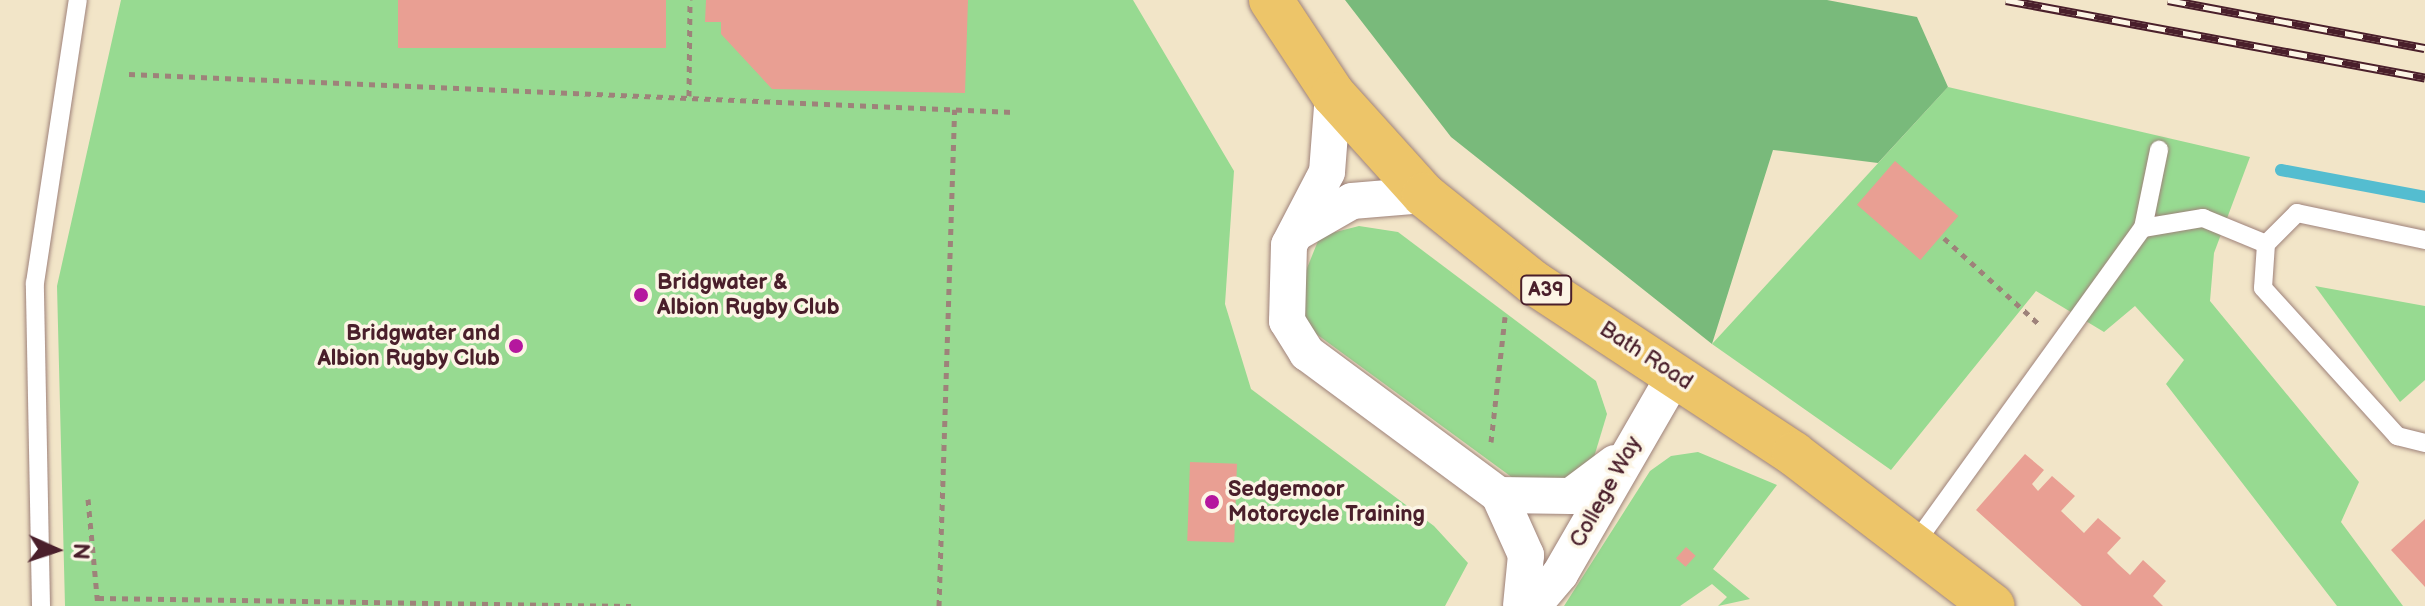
<!DOCTYPE html>
<style>
body{margin:0}
#map{position:relative;width:2425px;height:606px;overflow:hidden;background:#f2e5c8;font-family:"Balsamiq Sans",sans-serif}
div>[style]{position:absolute}
.green>*{inset:0;background:#97da91}
.forest>*{inset:0;background:#79ba7b}
.stream>*{height:12px;margin:-6px;padding:0 6px;transform-origin:6px;border-radius:6px;background:#54bdd0}
.building>*{inset:0;background:#e99f93;transform-origin:0 0}
.path>*{height:5px;margin-top:-2.5px;transform-origin:0;background:repeating-linear-gradient(90deg,#9e827a 0 6px,transparent 0 12px)}
.roads{filter:drop-shadow(0 0 2px #9e827a) drop-shadow(0 0 2px #9e827a)}
.lane>*{height:18px;margin:-9px;padding:0 9px;transform-origin:9px;border-radius:9px;background:#fff}
.street>*{height:36px;margin:-18px;padding:0 18px;transform-origin:18px;border-radius:18px;background:#fff}
.primary>*{height:44px;margin:-22px;padding:0 22px;transform-origin:22px;border-radius:22px;background:#edc569}
.rail>*{height:9px;margin-top:-4.5px;transform-origin:0;background:repeating-linear-gradient(90deg,#fcf5e5 0 18px,#4a1f2b 0 36px);box-sizing:border-box;border-block:2px solid #4a1f2b}
.dots>*{width:22px;height:22px;translate:-50% -50%;box-sizing:border-box;border:4px solid #fcf5e5;border-radius:50%}
span{translate:-50% -50%;white-space:nowrap;text-align:center;line-height:1.15;-webkit-text-stroke:7px #fcf5e5;paint-order:stroke}
.shield-label span{padding:2px 6px;background:#fcf5e5;border:2px solid;border-radius:6px;-webkit-text-stroke-width:0}
.shield-label{font-size:20px;color:#4a1f2b;font-weight:700}
.poi-label{font-size:22px;color:#4a1f2b;font-weight:700}
.left{translate:0 -50%;text-align:left}
.right{translate:-100% -50%;text-align:right}
.street-label{font-size:22px;color:#4a1f2b}
.north{position:absolute;left:16px;top:510px;width:80px;height:80px;-webkit-text-stroke:6px #fcf5e5;paint-order:stroke;rotate:93deg;font-size:22px;font-weight:700;line-height:32px;text-align:center;color:#4a1f2b}
.north::after{content:'';display:block;margin:auto;width:28px;height:36px;background:#4a1f2b;clip-path:polygon(50% 0,100% 100%,50% 72%,0 100%)}
</style>
<div id="map">
<div class="green">
<div style="clip-path:polygon(121px 0,1133px 0,1234px 171px,1225px 304px,1251px 389px,1434px 526px,1468px 563px,1445px 606px,65px 606px,57px 286px)"></div>
<div style="clip-path:polygon(1948px 87px,2250px 157px,2214px 253px,2210px 301px,2359px 482px,2341px 522px,2403px 606px,2337px 606px,2166px 384px,2184px 360px,2135px 306px,2104px 332px,2036px 291px,1891px 470px,1712px 344px)"></div>
<div style="clip-path:polygon(1359px 226px,1398px 232px,1596px 381px,1607px 414px,1594px 457px,1563px 484px,1517px 481px,1304px 325px,1301px 283px,1320px 236px)"></div>
<div style="clip-path:polygon(2315px 286px,2425px 306px,2425px 380px,2400px 402px)"></div>
<div style="clip-path:polygon(1698px 452px,1777px 485px,1713px 569px,1750px 599px,1718px 606px,1727px 597px,1712px 584px,1680px 606px,1564px 606px,1650px 471px,1671px 456px)"></div>
</div>
<div class="forest">
<div style="clip-path:polygon(1345px 0,1827px 0,1917px 17px,1948px 87px,1878px 163px,1773px 150px,1712px 344px,1451px 137px)"></div>
</div>
<div class="stream">
<div style="left:2281px;top:170px;width:147px;rotate:10.6deg"></div>
</div>
<div class="building">
<div style="left:398px;top:0;width:268px;height:48px"></div>
<div style="clip-path:polygon(706px 0,968px 0,965px 93px,772px 89px,721px 34px,721px 22px,705px 22px)"></div>
<div style="left:1895px;top:161px;width:84px;height:58px;rotate:41deg"></div>
<div style="clip-path:polygon(2025px 454px,2044px 470px,2032px 484px,2038px 491px,2052px 476px,2075px 496px,2061px 511px,2084px 533px,2098px 518px,2121px 538px,2107px 553px,2118px 564px,2130px 575px,2143px 560px,2166px 581px,2153px 596px,2163px 606px,2082px 606px,1976px 510px)"></div>
<div style="left:1190px;top:462px;width:47px;height:79px;rotate:2deg"></div>
<div style="clip-path:polygon(2425px 519px,2425px 587px,2391px 550px)"></div>
<div style="left:1686px;top:547px;width:13px;height:15px;rotate:42deg"></div>
</div>
<div class="path">
<div style="left:129px;top:74px;width:885px;rotate:2.46deg"></div>
<div style="left:689px;top:96px;width:96px;rotate:-89.4deg"></div>
<div style="left:1944px;top:238px;width:128px;rotate:42.2deg"></div>
<div style="left:1491px;top:442px;width:126px;rotate:-83.6deg"></div>
<div style="left:88px;top:499px;width:107px;rotate:84.7deg"></div>
<div style="left:98px;top:598px;width:533px;rotate:0.86deg"></div>
<div style="left:939px;top:606px;width:497px;rotate:-88.2deg"></div>
</div>
<div class="roads">
<div class="lane">
<div style="left:2143px;top:228px;width:80px;rotate:-78.4deg"></div>
<div style="left:2425px;top:240px;width:131px;rotate:-168.1deg"></div>
<div style="left:2297px;top:213px;width:44px;rotate:135deg"></div>
<div style="left:2266px;top:244px;width:44px;rotate:93.9deg"></div>
<div style="left:2263px;top:288px;width:200px;rotate:47.8deg"></div>
<div style="left:2397px;top:436px;width:29px;rotate:14deg"></div>
<div style="left:1914px;top:545px;width:391px;rotate:-54.2deg"></div>
<div style="left:2143px;top:228px;width:61px;rotate:-9.5deg"></div>
<div style="left:2203px;top:218px;width:68px;rotate:22.4deg"></div>
<div style="left:41px;top:606px;width:323px;rotate:-91.1deg"></div>
<div style="left:35px;top:283px;width:286px;rotate:-81.4deg"></div>
</div>
<div class="street">
<div style="left:1333px;top:94px;width:78px;rotate:94.4deg"></div>
<div style="left:1327px;top:172px;width:82px;rotate:117.5deg"></div>
<div style="left:1289px;top:245px;width:76px;rotate:91.5deg"></div>
<div style="left:1287px;top:321px;width:38px;rotate:58deg"></div>
<div style="left:1307px;top:353px;width:239px;rotate:36.5deg"></div>
<div style="left:1499px;top:495px;width:66px;rotate:65.8deg"></div>
<div style="left:1526px;top:555px;width:51px;rotate:95.6deg"></div>
<div style="left:1298px;top:232px;width:62px;rotate:-29.9deg"></div>
<div style="left:1352px;top:201px;width:72px;rotate:-4.8deg"></div>
<div style="left:1499px;top:495px;width:72px;rotate:0.8deg"></div>
<div style="left:1571px;top:496px;width:55px;rotate:-36.9deg"></div>
<div style="left:1533px;top:606px;width:42px;rotate:-49.8deg"></div>
<div style="left:1560px;top:574px;width:230px;rotate:-60deg"></div>
</div>
<div class="primary">
<div style="left:1271px;top:0;width:113px;rotate:56.6deg"></div>
<div style="left:1333px;top:94px;width:136px;rotate:48deg"></div>
<div style="left:1424px;top:195px;width:141px;rotate:38.7deg"></div>
<div style="left:1534px;top:283px;width:311px;rotate:33.3deg"></div>
<div style="left:1794px;top:454px;width:250px;rotate:37.4deg"></div>
</div>
</div>
<div class="rail">
<div style="left:2006px;top:0;width:426px;rotate:10.5deg"></div>
<div style="left:2168px;top:0;width:261px;rotate:10.6deg"></div>
</div>
<div class="dots">
<div style="left:641px;top:295px;background:#b5179e"></div>
<div style="left:516px;top:346px;background:#b5179e"></div>
<div style="left:1212px;top:502px;background:#b5179e"></div>
</div>
<div class="shield-label">
<span style="left:1546px;top:290px">A39</span>
</div>
<div class="poi-label">
<span class="left" style="left:657px;top:295px">Bridgwater &amp;<br>Albion Rugby Club</span>
<span class="right" style="left:500px;top:346px">Bridgwater and<br>Albion Rugby Club</span>
<span class="left" style="left:1228px;top:502px">Sedgemoor<br>Motorcycle Training</span>
</div>
<div class="street-label">
<span style="left:1646px;top:356px;rotate:33deg">Bath Road</span>
<span style="left:1606px;top:492px;rotate:-61deg">College Way</span>
</div>
<div class="north">N</div>
</div>
